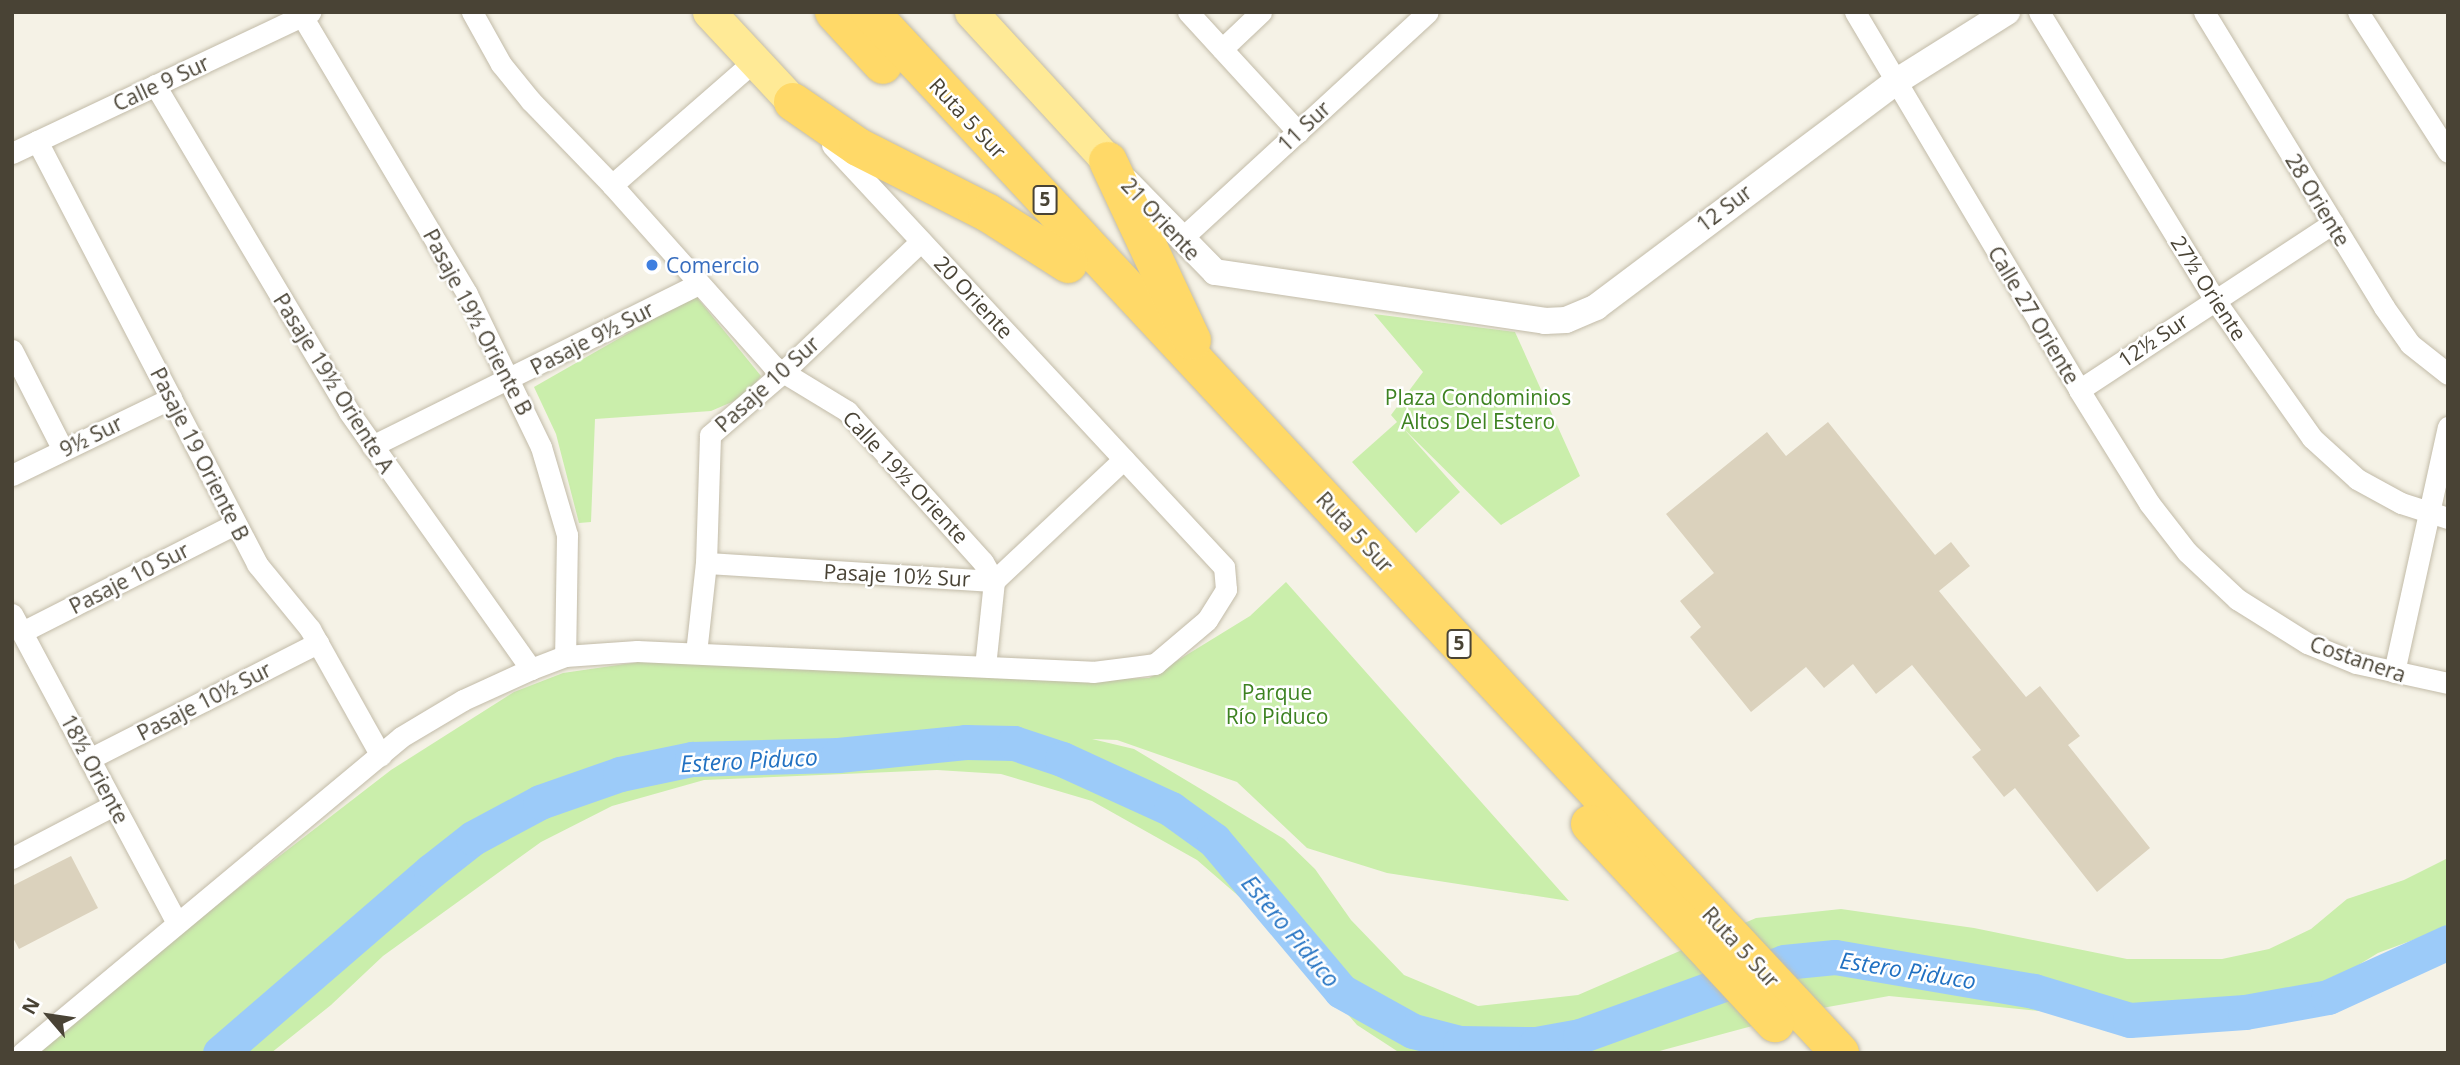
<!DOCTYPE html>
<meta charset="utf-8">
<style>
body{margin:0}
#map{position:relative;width:2460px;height:1065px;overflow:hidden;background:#f5f2e6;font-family:"Open Sans",sans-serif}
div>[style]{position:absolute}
.green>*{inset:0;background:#caeeab}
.river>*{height:35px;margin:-17.5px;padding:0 17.5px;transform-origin:17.5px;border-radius:17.5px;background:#9ccbf9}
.building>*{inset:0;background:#dbd2bd}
.roads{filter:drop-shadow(0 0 2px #c2bba8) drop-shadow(0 0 2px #c2bba8)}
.minor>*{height:21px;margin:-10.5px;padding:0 10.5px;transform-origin:10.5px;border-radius:10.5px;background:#fff}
.tertiary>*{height:26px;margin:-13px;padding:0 13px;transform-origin:13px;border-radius:13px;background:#fff}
.primary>*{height:33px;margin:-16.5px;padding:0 16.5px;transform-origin:16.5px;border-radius:16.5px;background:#ffea96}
.motorway>*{height:38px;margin:-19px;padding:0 19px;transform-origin:19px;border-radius:19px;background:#ffd968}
.dots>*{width:19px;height:19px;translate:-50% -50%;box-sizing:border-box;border:4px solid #fff;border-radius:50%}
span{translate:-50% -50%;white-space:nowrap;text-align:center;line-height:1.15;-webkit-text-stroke:5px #fff;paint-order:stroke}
.shield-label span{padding:2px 5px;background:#fff;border:2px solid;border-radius:5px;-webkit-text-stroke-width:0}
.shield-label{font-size:19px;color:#494335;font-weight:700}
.street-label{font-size:21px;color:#494335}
.shop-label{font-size:21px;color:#366cbe}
.left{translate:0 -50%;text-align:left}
.park-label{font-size:21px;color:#3d8221}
.water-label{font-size:23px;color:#2171c2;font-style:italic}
.frame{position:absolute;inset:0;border:14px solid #494335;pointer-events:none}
.north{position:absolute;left:14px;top:981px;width:70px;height:70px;-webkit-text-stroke:5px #fff;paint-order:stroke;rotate:299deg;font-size:19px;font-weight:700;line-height:28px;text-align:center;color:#494335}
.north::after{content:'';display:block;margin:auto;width:24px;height:32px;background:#494335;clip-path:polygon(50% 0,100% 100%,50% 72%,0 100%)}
</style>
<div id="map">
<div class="green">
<div style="clip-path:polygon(695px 295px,761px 376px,746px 396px,711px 411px,595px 419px,591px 522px,579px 523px,556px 434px,534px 387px)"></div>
<div style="clip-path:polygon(1374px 314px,1515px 332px,1580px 476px,1501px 525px,1403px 428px,1460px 492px,1416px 533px,1352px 462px,1397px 422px,1391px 415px,1423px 372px)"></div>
<div style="clip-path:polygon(1286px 582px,1569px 901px,1387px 873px,1307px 848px,1237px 782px,1117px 740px,1092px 739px,1134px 749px,1284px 839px,1315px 869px,1351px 920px,1404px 975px,1478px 1006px,1578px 995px,1756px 918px,1841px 909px,1974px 928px,2127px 959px,2222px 959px,2269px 949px,2311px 929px,2347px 899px,2404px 880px,2448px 858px,2448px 927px,2378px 953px,2309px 995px,2274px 1009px,2180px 1025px,1889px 996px,1811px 1010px,1652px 1053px,1400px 1053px,1357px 1025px,1265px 919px,1197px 860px,1092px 801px,1001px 774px,937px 770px,704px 780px,612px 806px,541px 842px,383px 956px,331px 1005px,271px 1053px,35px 1053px,171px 940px,391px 770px,514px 692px,563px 673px,687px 655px,1085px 680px,1149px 678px,1250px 616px)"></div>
</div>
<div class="river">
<div style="left:220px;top:1053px;width:279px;rotate:-40.8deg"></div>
<div style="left:431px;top:871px;width:53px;rotate:-38.2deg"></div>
<div style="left:473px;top:838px;width:76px;rotate:-28.2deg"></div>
<div style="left:540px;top:802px;width:85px;rotate:-19.3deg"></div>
<div style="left:620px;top:774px;width:74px;rotate:-11.8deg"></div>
<div style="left:692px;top:759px;width:146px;rotate:-1.6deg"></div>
<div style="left:838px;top:755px;width:128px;rotate:-5.8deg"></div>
<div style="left:965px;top:742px;width:49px;rotate:1.2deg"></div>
<div style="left:1014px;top:743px;width:51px;rotate:18.4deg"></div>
<div style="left:1062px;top:759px;width:120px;rotate:24.6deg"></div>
<div style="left:1171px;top:809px;width:53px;rotate:35.8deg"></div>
<div style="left:1214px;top:840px;width:197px;rotate:49.9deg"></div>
<div style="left:1341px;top:991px;width:82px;rotate:29.1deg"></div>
<div style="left:1413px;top:1031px;width:49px;rotate:14.3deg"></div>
<div style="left:1460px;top:1043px;width:76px;rotate:0.8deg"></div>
<div style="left:1536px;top:1044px;width:45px;rotate:-10.3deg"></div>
<div style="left:1580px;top:1036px;width:217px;rotate:-19.9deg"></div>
<div style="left:1784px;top:962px;width:51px;rotate:-5.6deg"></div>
<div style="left:1835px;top:957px;width:202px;rotate:9.7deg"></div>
<div style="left:2034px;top:991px;width:100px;rotate:16.8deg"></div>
<div style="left:2130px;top:1020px;width:115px;rotate:-4deg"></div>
<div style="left:2245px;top:1012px;width:84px;rotate:-10.2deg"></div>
<div style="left:2328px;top:997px;width:132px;rotate:-24.6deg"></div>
</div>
<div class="building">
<div style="clip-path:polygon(1828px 422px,1935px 555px,1951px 542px,1970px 566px,1939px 591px,2026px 697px,2040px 686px,2080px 736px,2068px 745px,2150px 848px,2097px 892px,2015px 788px,2004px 797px,1972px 757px,1981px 750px,1912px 665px,1876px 694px,1853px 664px,1824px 688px,1806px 667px,1751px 712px,1690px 637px,1701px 627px,1680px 601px,1714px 573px,1666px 514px,1767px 432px,1786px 456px)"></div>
<div style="clip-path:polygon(71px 856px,98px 908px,19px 949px,12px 936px,12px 886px)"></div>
</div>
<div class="roads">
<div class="minor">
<div style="left:472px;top:12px;width:60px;rotate:60.9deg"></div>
<div style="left:501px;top:64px;width:48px;rotate:51deg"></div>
<div style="left:531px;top:101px;width:117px;rotate:46deg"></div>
<div style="left:612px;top:185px;width:242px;rotate:48.3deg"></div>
<div style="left:773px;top:366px;width:87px;rotate:31.3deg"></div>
<div style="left:847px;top:411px;width:203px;rotate:48deg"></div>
<div style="left:983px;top:562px;width:22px;rotate:60deg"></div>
<div style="left:994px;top:581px;width:85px;rotate:96deg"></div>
<div style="left:1188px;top:12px;width:163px;rotate:47.5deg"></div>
<div style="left:1855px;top:12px;width:439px;rotate:59.3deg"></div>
<div style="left:2079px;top:390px;width:133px;rotate:58.2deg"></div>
<div style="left:2149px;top:503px;width:62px;rotate:52.2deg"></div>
<div style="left:2187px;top:552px;width:69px;rotate:43.2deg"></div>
<div style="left:2237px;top:599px;width:83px;rotate:32.2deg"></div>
<div style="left:2307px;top:643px;width:53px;rotate:22.2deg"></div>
<div style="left:2356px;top:663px;width:94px;rotate:12.3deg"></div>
<div style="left:2039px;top:12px;width:336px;rotate:58.6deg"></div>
<div style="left:2214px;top:299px;width:170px;rotate:54.8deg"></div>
<div style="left:2312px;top:438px;width:61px;rotate:42.3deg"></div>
<div style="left:2357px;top:479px;width:50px;rotate:28.6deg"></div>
<div style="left:2401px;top:503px;width:49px;rotate:17.7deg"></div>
<div style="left:2204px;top:12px;width:346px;rotate:58.6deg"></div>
<div style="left:2384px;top:307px;width:45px;rotate:54.9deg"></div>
<div style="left:2410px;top:344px;width:48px;rotate:38.3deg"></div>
<div style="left:2358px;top:12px;width:166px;rotate:57.3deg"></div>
<div style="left:302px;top:16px;width:323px;rotate:59.3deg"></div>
<div style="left:467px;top:294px;width:170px;rotate:64.2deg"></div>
<div style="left:541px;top:447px;width:92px;rotate:73.5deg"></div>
<div style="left:567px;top:535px;width:121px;rotate:90.9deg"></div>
<div style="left:1222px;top:49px;width:54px;rotate:-43.5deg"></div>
<div style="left:155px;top:85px;width:380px;rotate:59.3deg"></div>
<div style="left:349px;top:412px;width:315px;rotate:54.7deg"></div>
<div style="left:37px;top:141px;width:477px;rotate:62.5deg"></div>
<div style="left:257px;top:564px;width:84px;rotate:50.8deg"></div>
<div style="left:310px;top:629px;width:145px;rotate:60.8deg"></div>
<div style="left:12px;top:153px;width:330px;rotate:-25.3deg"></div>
<div style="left:612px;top:185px;width:189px;rotate:-41.1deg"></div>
<div style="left:1181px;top:239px;width:335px;rotate:-42.6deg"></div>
<div style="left:12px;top:350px;width:112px;rotate:63deg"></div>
<div style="left:2079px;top:390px;width:304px;rotate:-33.3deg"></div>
<div style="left:372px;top:446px;width:364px;rotate:-26.4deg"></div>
<div style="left:12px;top:475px;width:177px;rotate:-25.8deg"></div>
<div style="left:706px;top:563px;width:289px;rotate:3.6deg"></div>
<div style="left:994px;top:581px;width:178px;rotate:-43.2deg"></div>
<div style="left:12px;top:614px;width:350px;rotate:61.9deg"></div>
<div style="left:22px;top:632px;width:239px;rotate:-26.9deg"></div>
<div style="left:696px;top:653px;width:91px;rotate:-83.7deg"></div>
<div style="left:706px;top:563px;width:128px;rotate:-88.2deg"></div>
<div style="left:710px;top:435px;width:94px;rotate:-40.7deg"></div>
<div style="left:781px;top:374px;width:193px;rotate:-43.5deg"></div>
<div style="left:2394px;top:672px;width:251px;rotate:-77.6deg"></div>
<div style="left:89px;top:759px;width:257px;rotate:-26.9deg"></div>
<div style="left:12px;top:858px;width:115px;rotate:-27.5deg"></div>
<div style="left:22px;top:1053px;width:493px;rotate:-39.8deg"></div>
<div style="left:401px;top:737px;width:72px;rotate:-30.8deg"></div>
<div style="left:463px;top:700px;width:75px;rotate:-24.5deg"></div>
<div style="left:531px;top:669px;width:36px;rotate:-21deg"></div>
<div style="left:565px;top:656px;width:72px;rotate:-4deg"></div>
<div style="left:637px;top:651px;width:456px;rotate:2.6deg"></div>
<div style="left:1093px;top:672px;width:63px;rotate:-7.4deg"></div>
<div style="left:1155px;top:664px;width:68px;rotate:-40.2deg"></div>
<div style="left:1207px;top:620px;width:36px;rotate:-58deg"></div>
<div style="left:1226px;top:589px;width:22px;rotate:-95deg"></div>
<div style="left:1224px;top:567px;width:576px;rotate:-132.89deg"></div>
</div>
<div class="tertiary">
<div style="left:1127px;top:182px;width:126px;rotate:45.6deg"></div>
<div style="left:1215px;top:272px;width:334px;rotate:8.4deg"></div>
<div style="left:1545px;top:321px;width:21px;rotate:-3deg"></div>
<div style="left:1566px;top:320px;width:33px;rotate:-23deg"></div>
<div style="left:1596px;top:307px;width:376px;rotate:-36.9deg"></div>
<div style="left:1897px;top:81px;width:130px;rotate:-32.1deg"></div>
</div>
<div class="primary">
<div style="left:709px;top:12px;width:123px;rotate:47deg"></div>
<div style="left:971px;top:12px;width:202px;rotate:47.4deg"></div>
</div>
<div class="motorway">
<div style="left:834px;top:12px;width:72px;rotate:47.2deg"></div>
<div style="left:870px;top:12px;width:1423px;rotate:47.02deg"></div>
<div style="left:793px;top:102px;width:79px;rotate:34.7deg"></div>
<div style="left:858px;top:147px;width:146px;rotate:26.9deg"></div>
<div style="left:988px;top:213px;width:95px;rotate:32.5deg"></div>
<div style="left:1108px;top:161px;width:198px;rotate:64.9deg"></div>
<div style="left:1590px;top:824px;width:272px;rotate:47.1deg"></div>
</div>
</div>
<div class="dots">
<div style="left:652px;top:265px;background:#3f7fe0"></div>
</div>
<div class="shield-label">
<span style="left:1045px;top:200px">5</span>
<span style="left:1459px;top:644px">5</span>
</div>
<div class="street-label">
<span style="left:161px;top:83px;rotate:-25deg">Calle 9 Sur</span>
<span style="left:968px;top:118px;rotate:47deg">Ruta 5 Sur</span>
<span style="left:1304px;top:126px;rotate:-43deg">11 Sur</span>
<span style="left:2318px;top:200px;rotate:59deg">28 Oriente</span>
<span style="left:1724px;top:208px;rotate:-37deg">12 Sur</span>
<span style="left:1161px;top:219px;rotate:47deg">21 Oriente</span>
<span style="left:2209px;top:288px;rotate:57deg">27½ Oriente</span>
<span style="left:974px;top:297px;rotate:47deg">20 Oriente</span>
<span style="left:2034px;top:315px;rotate:59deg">Calle 27 Oriente</span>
<span style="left:478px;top:322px;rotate:62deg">Pasaje 19½ Oriente B</span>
<span style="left:592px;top:338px;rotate:-27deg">Pasaje 9½ Sur</span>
<span style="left:2153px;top:340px;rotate:-34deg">12½ Sur</span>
<span style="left:334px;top:383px;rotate:58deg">Pasaje 19½ Oriente A</span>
<span style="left:767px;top:384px;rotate:-42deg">Pasaje 10 Sur</span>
<span style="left:91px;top:436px;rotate:-26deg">9½ Sur</span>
<span style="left:200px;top:454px;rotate:63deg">Pasaje 19 Oriente B</span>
<span style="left:906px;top:477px;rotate:47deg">Calle 19½ Oriente</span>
<span style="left:1355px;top:532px;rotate:47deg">Ruta 5 Sur</span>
<span style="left:897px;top:575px;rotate:3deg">Pasaje 10½ Sur</span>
<span style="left:129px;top:578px;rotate:-27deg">Pasaje 10 Sur</span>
<span style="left:2358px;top:659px;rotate:19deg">Costanera</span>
<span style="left:204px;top:701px;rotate:-27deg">Pasaje 10½ Sur</span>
<span style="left:95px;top:769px;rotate:62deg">18½ Oriente</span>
<span style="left:1741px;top:947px;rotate:47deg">Ruta 5 Sur</span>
</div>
<div class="shop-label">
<span class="left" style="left:666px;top:265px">Comercio</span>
</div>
<div class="park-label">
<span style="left:1478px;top:409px">Plaza Condominios<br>Altos Del Estero</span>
<span style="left:1277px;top:704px">Parque<br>Río Piduco</span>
</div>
<div class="water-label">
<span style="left:749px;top:760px;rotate:-3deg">Estero Piduco</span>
<span style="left:1291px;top:931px;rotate:50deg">Estero Piduco</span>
<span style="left:1908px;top:970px;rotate:9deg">Estero Piduco</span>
</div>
<div class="frame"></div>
<div class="north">N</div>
</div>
